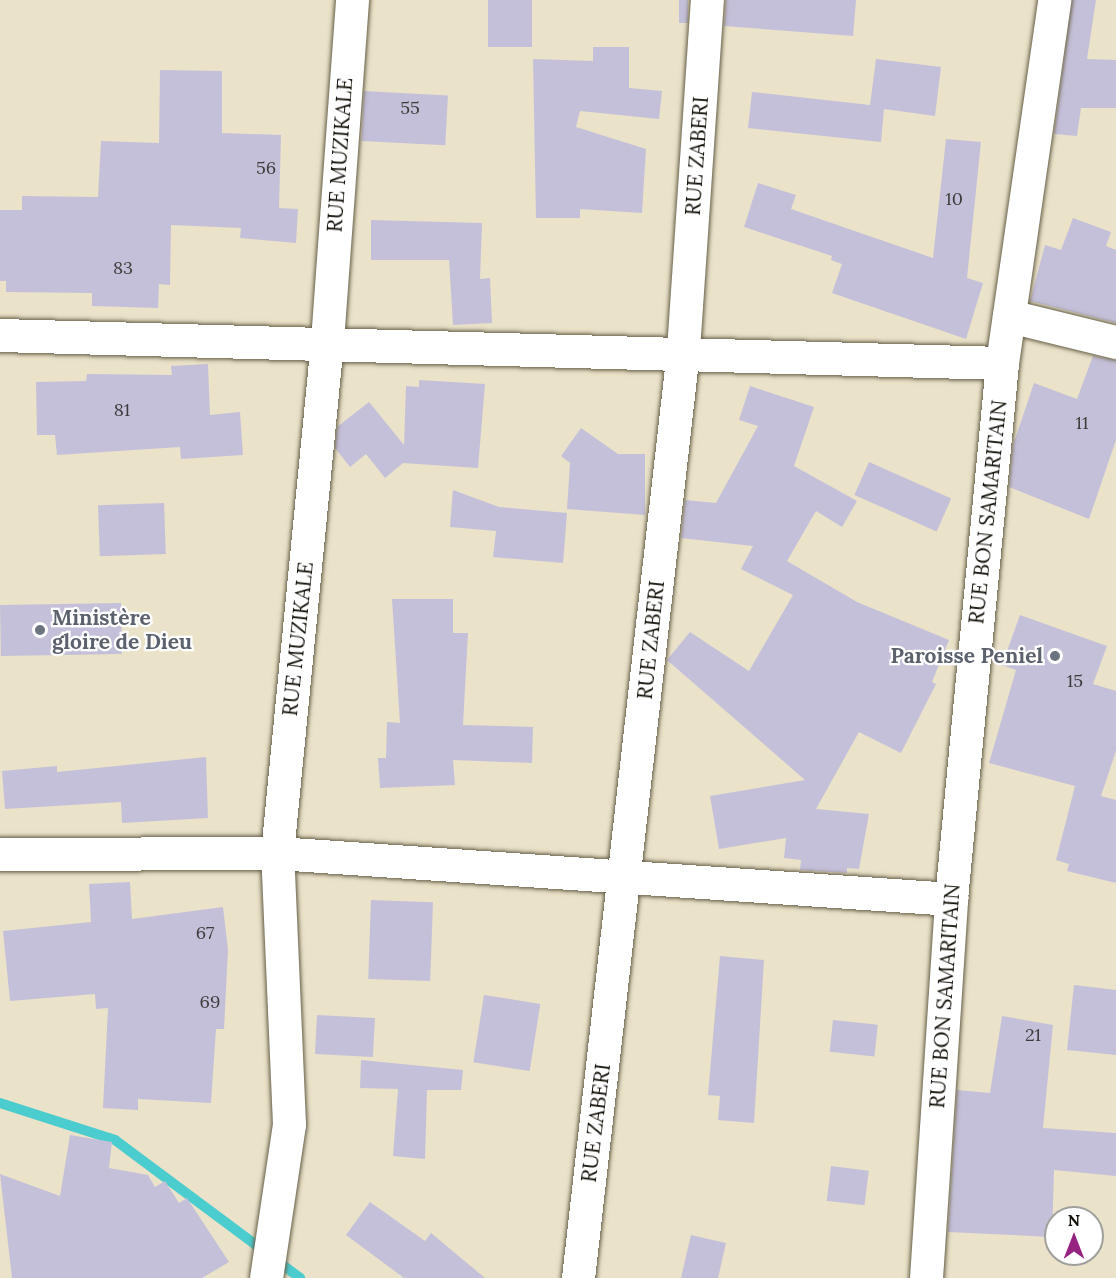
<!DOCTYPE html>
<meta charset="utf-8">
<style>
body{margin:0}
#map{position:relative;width:1116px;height:1278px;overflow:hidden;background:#eae2c9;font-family:Lora,serif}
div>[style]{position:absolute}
.stream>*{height:10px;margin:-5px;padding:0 5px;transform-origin:5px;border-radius:5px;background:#4bccce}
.building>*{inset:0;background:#c5c0d9;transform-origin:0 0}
.roads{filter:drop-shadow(0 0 2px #665f49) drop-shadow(0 0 2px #665f49)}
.minor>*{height:33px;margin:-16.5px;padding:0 16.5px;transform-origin:16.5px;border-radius:16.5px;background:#fff}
.dots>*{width:16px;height:16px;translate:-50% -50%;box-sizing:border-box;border:3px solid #fff;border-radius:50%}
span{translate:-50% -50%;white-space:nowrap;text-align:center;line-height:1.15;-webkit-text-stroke:4.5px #fff;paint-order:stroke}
.number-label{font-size:18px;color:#3f3b3c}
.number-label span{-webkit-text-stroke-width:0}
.street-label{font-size:21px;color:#120f07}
.worship-label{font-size:21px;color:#5b616d;font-weight:700}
.left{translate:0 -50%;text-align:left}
.right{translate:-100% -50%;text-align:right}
.north{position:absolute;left:1044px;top:1206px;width:60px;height:60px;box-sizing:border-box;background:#fff;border:2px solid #a09f9c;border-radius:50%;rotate:0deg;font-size:16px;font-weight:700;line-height:24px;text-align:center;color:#120f07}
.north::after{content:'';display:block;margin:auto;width:21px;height:27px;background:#962380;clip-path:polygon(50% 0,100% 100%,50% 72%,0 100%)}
</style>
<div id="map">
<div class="stream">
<div style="left:0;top:1103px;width:121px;rotate:17.8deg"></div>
<div style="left:115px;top:1140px;width:231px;rotate:36.7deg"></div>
</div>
<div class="building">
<div style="left:488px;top:0;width:44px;height:47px"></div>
<div style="left:679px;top:0;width:9px;height:23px"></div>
<div style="clip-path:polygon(726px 0,856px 0,853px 36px,724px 26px)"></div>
<div style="clip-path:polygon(1072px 0,1096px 0,1087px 59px,1116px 60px,1116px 108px,1081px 108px,1077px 136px,1054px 134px)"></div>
<div style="clip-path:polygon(593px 47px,629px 47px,629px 88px,662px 91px,659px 119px,580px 111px,576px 127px,646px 149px,642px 213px,580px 209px,580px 218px,536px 218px,533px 59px,593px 61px)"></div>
<div style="clip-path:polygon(876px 59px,941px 67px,935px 116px,884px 109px,881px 142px,748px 128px,752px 92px,870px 105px)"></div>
<div style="clip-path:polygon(160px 70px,222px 71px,222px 133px,281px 135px,279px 208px,298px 209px,296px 243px,240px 238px,241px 228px,171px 225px,170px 285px,159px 284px,158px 308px,92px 306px,92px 293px,6px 292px,6px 281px,0 281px,0 210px,22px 210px,22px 196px,98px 197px,101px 141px,159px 143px)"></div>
<div style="left:364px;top:91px;width:84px;height:50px;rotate:3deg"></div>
<div style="clip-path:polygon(946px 139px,981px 142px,967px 278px,983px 283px,966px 339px,832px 293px,842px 264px,831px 260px,832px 256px,744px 227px,758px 183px,796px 195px,791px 209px,933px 258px)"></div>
<div style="clip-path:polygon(1073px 218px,1111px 232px,1106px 246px,1116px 250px,1116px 323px,1030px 301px,1045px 245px,1061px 250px)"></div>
<div style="clip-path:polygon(371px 220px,482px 223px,480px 279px,490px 278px,492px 323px,453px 325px,449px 260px,371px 260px)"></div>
<div style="clip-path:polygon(1093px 356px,1116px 360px,1116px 440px,1089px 519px,1009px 487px,1013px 445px,1034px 383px,1077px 399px)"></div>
<div style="clip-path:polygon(208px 364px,210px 415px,240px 412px,243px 455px,181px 459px,180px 447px,57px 455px,55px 435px,37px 435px,36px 382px,86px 381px,87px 374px,172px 375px,171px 366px)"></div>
<div style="clip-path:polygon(419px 380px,485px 384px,478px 468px,403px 463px,385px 478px,366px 454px,350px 467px,335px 448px,337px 427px,369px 402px,404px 445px,406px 386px,419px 387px)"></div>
<div style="clip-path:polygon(750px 386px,814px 407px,794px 466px,857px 501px,842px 527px,816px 511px,787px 561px,857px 602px,949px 640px,932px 682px,936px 684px,901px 753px,859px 732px,816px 809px,869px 814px,859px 869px,847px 868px,847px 873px,800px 870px,801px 860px,784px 858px,786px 838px,719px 849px,710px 796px,805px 780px,667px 660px,690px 632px,749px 671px,793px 595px,741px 569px,753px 546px,681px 538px,685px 500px,716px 503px,758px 426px,739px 420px)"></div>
<div style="clip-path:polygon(581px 428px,618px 454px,645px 454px,645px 515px,567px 509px,570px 463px,561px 456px)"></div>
<div style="left:869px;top:462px;width:90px;height:36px;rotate:24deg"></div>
<div style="clip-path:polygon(453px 490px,499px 507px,567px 513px,563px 563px,493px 557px,496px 531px,450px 527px)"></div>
<div style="left:164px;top:503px;width:51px;height:66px;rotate:88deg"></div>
<div style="clip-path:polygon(392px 599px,453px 599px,453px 633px,468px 633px,463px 725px,533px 727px,532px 763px,453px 760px,455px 785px,380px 788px,378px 758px,386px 758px,387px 722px,400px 723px)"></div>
<div style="left:121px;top:603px;width:51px;height:121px;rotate:89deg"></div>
<div style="clip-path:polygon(1020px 615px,1107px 646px,1093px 684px,1116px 691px,1116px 751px,1101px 796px,1116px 800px,1116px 883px,1067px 871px,1069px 864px,1056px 860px,1075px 786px,989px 763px,1016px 670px,1002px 665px)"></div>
<div style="clip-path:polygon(206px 757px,208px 818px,122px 823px,121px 802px,5px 809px,2px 771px,57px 766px,57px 772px)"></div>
<div style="clip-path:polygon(130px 882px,132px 919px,223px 907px,228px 950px,224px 1029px,216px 1029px,211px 1103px,138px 1099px,138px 1110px,103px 1108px,108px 1008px,96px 1009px,95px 994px,10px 1001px,3px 931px,91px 922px,89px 884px)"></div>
<div style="left:371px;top:900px;width:62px;height:79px;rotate:2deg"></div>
<div style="clip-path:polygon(720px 956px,764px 960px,754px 1123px,718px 1120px,720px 1096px,708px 1095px)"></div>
<div style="clip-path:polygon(1074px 985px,1116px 990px,1116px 1055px,1067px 1050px)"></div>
<div style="left:484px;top:995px;width:57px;height:68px;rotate:9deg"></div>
<div style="left:317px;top:1015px;width:58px;height:39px;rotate:3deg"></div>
<div style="clip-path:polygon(1002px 1016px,1053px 1025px,1043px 1128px,1116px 1133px,1116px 1176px,1054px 1170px,1052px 1237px,948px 1232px,957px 1090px,990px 1093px)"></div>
<div style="left:833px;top:1020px;width:45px;height:32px;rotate:6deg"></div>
<div style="clip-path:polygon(361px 1060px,463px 1070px,461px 1090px,427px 1090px,425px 1159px,393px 1156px,398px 1089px,360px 1088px)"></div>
<div style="clip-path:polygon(70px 1135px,112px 1142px,109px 1168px,148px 1175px,155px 1187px,165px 1181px,179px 1203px,187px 1198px,229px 1262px,202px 1278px,12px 1278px,0 1174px,60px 1196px)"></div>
<div style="left:831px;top:1166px;width:38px;height:35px;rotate:7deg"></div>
<div style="clip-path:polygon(370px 1202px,425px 1241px,431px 1233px,485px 1278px,404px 1278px,346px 1235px)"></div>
<div style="clip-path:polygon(691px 1235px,726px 1243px,718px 1278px,681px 1278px)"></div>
</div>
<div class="roads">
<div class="minor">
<div style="left:1009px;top:316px;width:110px;rotate:13.7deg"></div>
<div style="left:0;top:335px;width:1002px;rotate:1.6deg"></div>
<div style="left:0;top:854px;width:277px;rotate:-0.2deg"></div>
<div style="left:277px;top:853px;width:676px;rotate:3.9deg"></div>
<div style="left:266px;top:1278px;width:156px;rotate:-81.5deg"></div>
<div style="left:289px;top:1124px;width:271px;rotate:-92.5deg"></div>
<div style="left:277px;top:853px;width:514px;rotate:-84.42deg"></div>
<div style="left:327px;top:341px;width:342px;rotate:-85.8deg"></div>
<div style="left:578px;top:1278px;width:934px;rotate:-83.54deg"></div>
<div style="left:683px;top:350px;width:351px;rotate:-86.1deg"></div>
<div style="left:926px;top:1278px;width:380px;rotate:-86.2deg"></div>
<div style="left:951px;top:899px;width:538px;rotate:-84.56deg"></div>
<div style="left:1002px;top:363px;width:367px;rotate:-81.8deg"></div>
</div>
</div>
<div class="dots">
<div style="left:40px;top:630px;background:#6b7280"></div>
<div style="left:1055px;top:656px;background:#6b7280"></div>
</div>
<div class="number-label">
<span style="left:410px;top:108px">55</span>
<span style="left:266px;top:168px">56</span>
<span style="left:954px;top:199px">10</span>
<span style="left:123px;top:268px">83</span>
<span style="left:122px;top:410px">81</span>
<span style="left:1082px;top:423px">11</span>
<span style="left:1075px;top:681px">15</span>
<span style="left:205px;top:933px">67</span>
<span style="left:210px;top:1002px">69</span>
<span style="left:1033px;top:1035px">21</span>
</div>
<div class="street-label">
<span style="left:340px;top:155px;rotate:-86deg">RUE MUZIKALE</span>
<span style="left:697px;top:156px;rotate:-86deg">RUE ZABERI</span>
<span style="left:988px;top:512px;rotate:-84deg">RUE BON SAMARITAIN</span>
<span style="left:298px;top:639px;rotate:-84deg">RUE MUZIKALE</span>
<span style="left:651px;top:640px;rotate:-84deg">RUE ZABERI</span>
<span style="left:945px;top:996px;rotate:-86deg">RUE BON SAMARITAIN</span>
<span style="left:596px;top:1123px;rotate:-83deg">RUE ZABERI</span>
</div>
<div class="worship-label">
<span class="left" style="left:52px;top:630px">Ministère<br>gloire de Dieu</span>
<span class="right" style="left:1043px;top:656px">Paroisse Peniel</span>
</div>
<div class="north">N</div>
</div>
